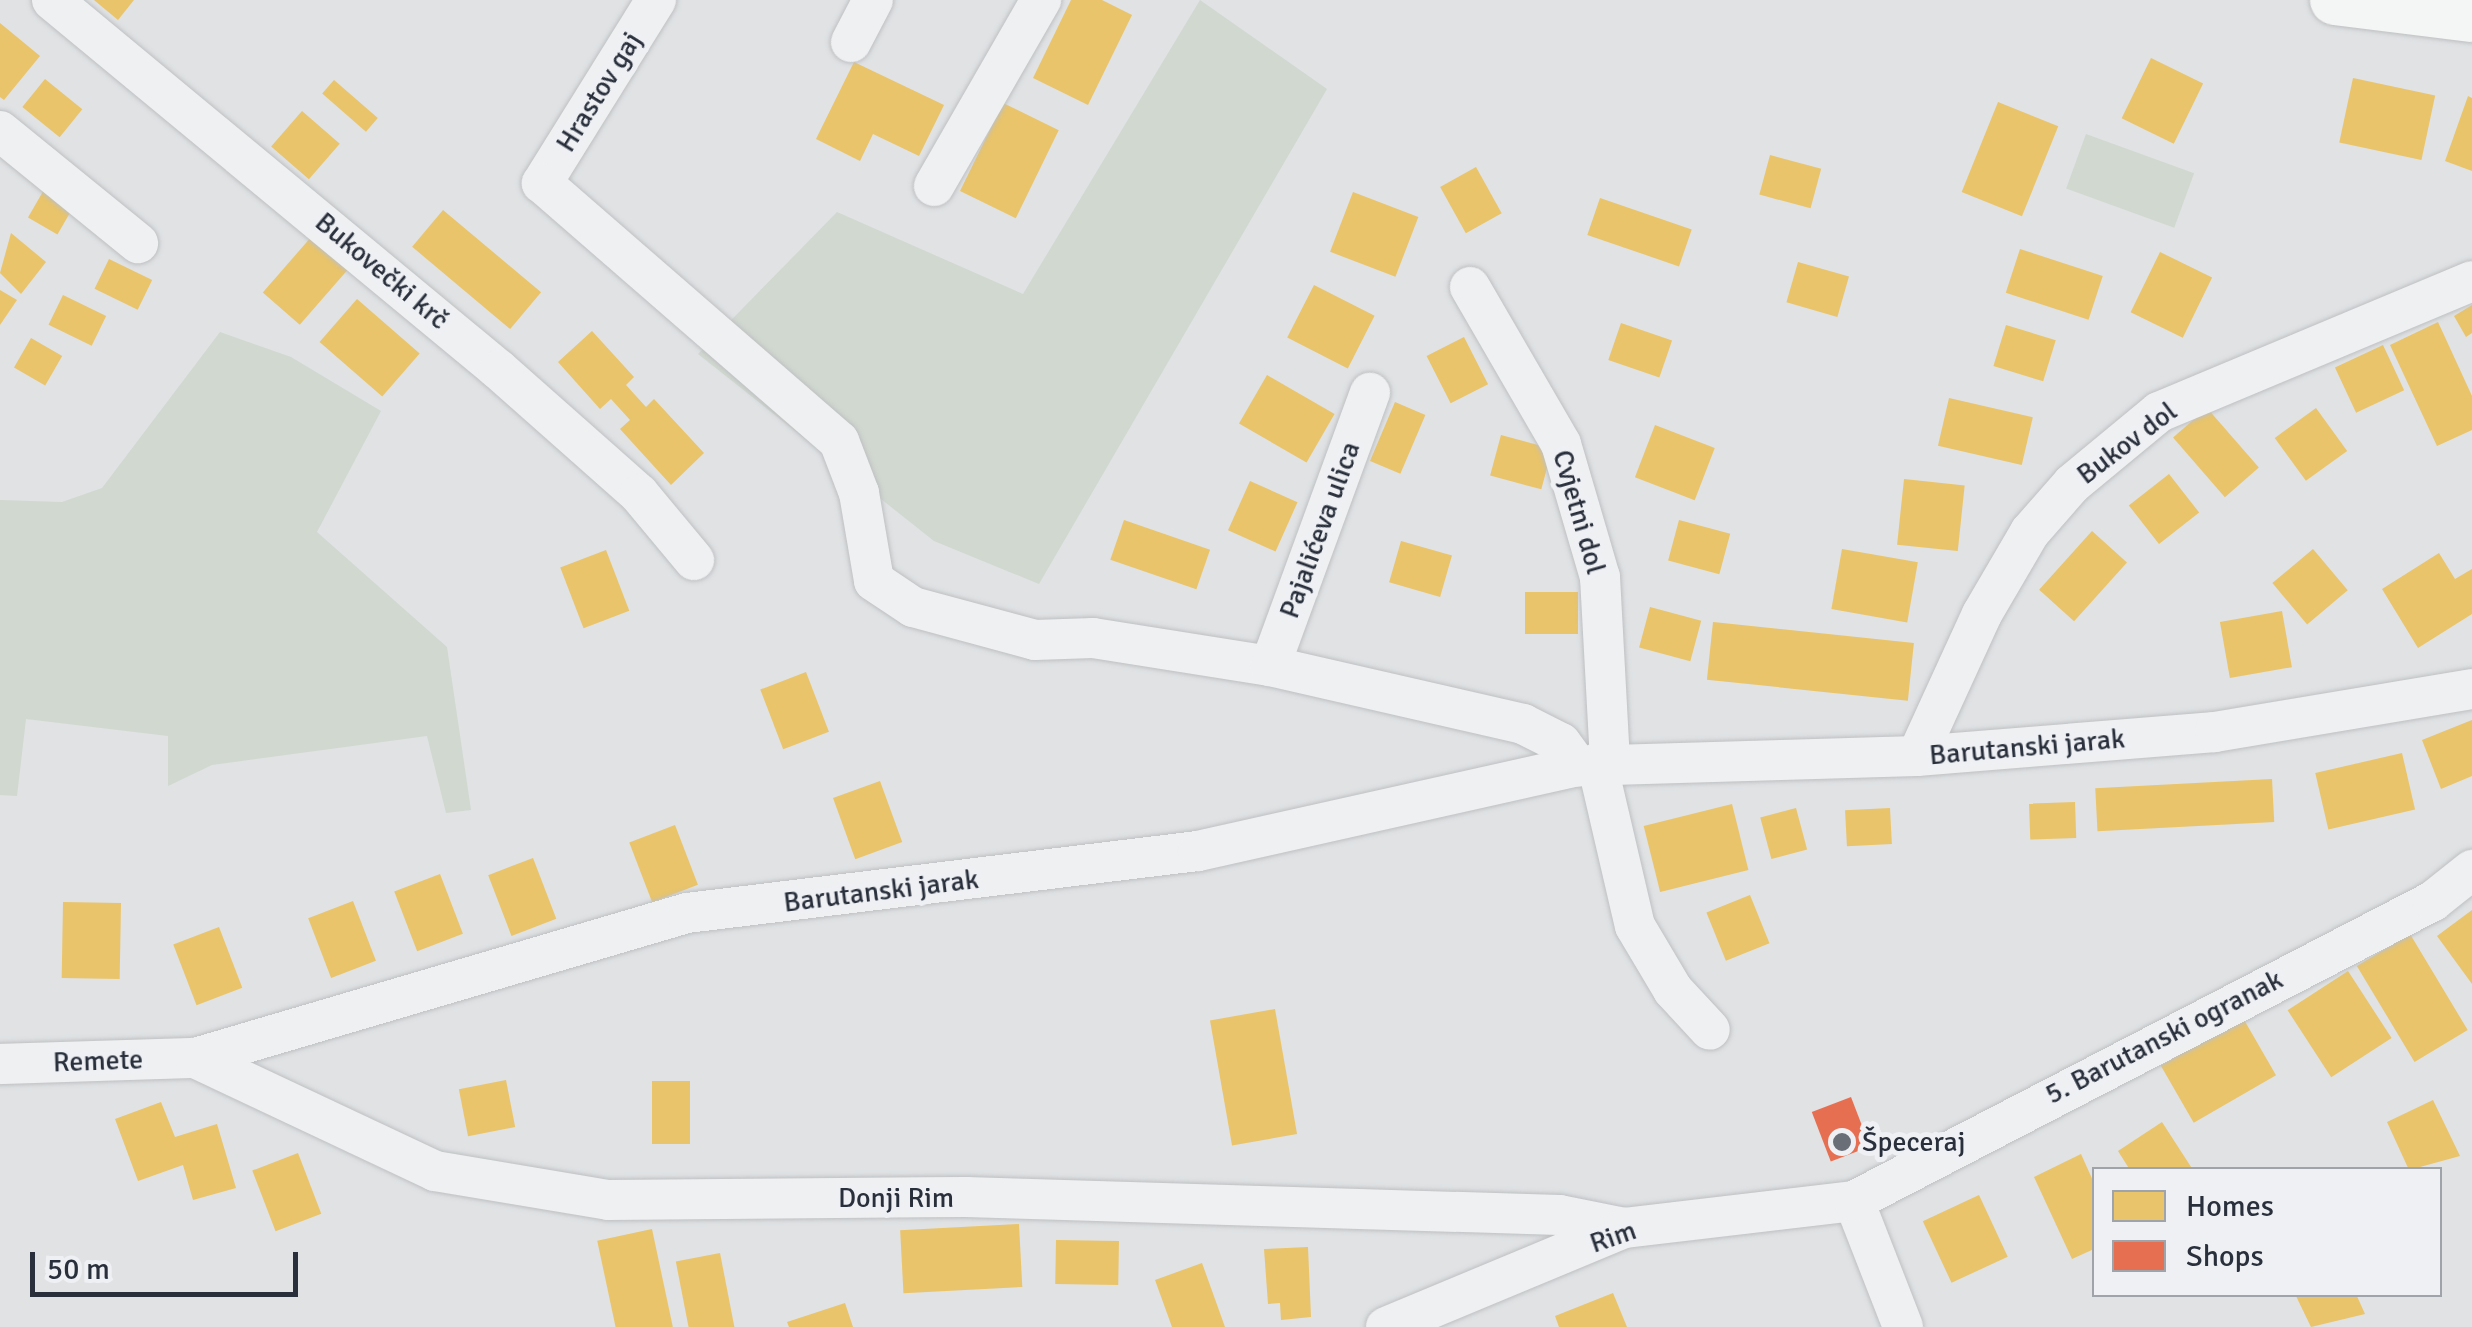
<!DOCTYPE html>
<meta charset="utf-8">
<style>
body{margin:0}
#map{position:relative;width:2472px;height:1327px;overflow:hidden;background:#e0e2e4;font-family:Signika,sans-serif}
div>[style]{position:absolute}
.green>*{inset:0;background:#d1d8d0;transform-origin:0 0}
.homes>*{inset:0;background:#e9c46a;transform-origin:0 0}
.shops>*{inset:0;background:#e76f51;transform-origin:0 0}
.roads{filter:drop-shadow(0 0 2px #bec0c2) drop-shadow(0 0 2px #bec0c2)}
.minor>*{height:40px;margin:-20px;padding:0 20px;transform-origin:20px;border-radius:20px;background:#eff0f2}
.major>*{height:50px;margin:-25px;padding:0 25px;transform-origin:25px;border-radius:25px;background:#f4f5f5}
.dots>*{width:28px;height:28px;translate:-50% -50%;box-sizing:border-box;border:5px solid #eef0f4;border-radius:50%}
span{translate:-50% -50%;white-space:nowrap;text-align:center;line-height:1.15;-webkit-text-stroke:10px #eef0f4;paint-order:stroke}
.street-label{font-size:28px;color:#29303c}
.poi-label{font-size:28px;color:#29303c}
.left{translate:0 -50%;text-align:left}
.legend{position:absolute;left:2092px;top:1167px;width:350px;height:130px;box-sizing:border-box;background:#eef0f4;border:2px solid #9fa3aa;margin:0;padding:12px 18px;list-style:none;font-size:30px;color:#29303c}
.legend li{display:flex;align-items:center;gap:20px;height:50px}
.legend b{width:50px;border:2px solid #9fa3aa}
.scale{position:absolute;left:30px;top:1252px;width:268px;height:45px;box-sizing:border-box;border:5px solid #29303c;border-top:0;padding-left:12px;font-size:30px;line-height:35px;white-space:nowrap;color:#29303c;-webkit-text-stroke:8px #eef0f4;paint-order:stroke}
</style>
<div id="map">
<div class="green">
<div style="clip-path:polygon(1200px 0,1327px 89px,1039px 584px,934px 541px,698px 354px,837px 212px,1023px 294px)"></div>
<div style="left:2086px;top:134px;width:115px;height:58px;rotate:20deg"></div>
<div style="clip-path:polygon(220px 332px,291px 357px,381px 411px,317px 532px,447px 647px,471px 810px,446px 813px,427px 736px,212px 765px,168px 786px,168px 736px,26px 719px,17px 796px,0 795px,0 500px,62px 502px,102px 488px)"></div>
</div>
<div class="homes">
<div style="clip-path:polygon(94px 0,134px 0,118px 20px)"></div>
<div style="clip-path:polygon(1071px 0,1102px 0,1132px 15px,1088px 105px,1033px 78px)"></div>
<div style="clip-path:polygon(0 23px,40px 56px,4px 100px,0 97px)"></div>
<div style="left:2151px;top:58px;width:58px;height:67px;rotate:26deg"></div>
<div style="clip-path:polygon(854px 62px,944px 105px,919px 156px,873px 134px,860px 161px,816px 139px)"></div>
<div style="left:2353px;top:78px;width:84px;height:66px;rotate:12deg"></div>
<div style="left:45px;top:79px;width:48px;height:36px;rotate:39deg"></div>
<div style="left:334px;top:80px;width:58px;height:18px;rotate:41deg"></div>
<div style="clip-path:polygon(2468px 96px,2472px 98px,2472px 171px,2445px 161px)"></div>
<div style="left:1998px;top:102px;width:65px;height:97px;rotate:22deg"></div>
<div style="left:1003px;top:103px;width:62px;height:98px;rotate:26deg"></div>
<div style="left:302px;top:111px;width:50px;height:47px;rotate:41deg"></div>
<div style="left:1770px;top:155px;width:53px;height:41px;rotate:15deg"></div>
<div style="left:1476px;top:167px;width:53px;height:41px;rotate:61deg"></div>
<div style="left:45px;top:188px;width:34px;height:34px;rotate:30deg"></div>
<div style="left:1353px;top:192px;width:70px;height:64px;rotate:21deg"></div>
<div style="left:1600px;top:198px;width:97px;height:39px;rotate:19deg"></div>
<div style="left:443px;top:210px;width:128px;height:48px;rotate:40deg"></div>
<div style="clip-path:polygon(11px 233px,46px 262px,21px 294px,0 273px)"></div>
<div style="left:312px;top:236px;width:49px;height:75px;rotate:41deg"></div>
<div style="left:2020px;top:249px;width:87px;height:46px;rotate:18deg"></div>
<div style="left:2160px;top:252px;width:58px;height:67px;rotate:26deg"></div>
<div style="left:109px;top:259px;width:48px;height:33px;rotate:26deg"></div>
<div style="left:1798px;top:262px;width:53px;height:42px;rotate:16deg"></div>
<div style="left:1314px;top:285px;width:68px;height:59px;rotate:27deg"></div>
<div style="clip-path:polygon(0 290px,17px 300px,0 325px)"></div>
<div style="left:63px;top:295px;width:48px;height:33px;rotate:26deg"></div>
<div style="left:357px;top:299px;width:83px;height:57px;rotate:41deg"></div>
<div style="clip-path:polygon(2472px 305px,2472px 333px,2466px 337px,2454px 316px)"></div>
<div style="clip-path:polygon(2438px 322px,2472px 396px,2472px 430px,2437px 446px,2390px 345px)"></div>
<div style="left:1621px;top:323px;width:54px;height:39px;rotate:19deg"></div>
<div style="left:2006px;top:325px;width:52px;height:43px;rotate:17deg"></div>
<div style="clip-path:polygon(592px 331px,634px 377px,626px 385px,646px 407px,654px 399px,704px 453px,671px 485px,620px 429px,630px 420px,611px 399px,600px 409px,558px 362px)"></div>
<div style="left:1464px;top:337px;width:53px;height:42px;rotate:63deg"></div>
<div style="left:31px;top:338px;width:36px;height:34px;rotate:30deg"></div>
<div style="left:2383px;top:345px;width:50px;height:53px;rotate:65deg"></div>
<div style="left:1267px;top:375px;width:78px;height:56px;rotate:30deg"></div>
<div style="left:1949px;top:398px;width:86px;height:49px;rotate:13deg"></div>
<div style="left:1395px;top:402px;width:33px;height:64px;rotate:23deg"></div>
<div style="left:2207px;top:408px;width:79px;height:45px;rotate:49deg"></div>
<div style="left:2316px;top:408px;width:53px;height:51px;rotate:54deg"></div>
<div style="left:1655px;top:425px;width:64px;height:56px;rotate:21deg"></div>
<div style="left:1501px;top:435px;width:53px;height:42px;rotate:15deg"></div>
<div style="left:2169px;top:474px;width:49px;height:51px;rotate:52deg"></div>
<div style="left:1904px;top:479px;width:61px;height:66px;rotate:6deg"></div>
<div style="left:1250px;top:481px;width:52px;height:54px;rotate:24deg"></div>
<div style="left:1124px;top:520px;width:91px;height:42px;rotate:19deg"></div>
<div style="left:1679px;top:520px;width:53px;height:42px;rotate:15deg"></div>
<div style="left:2092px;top:531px;width:47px;height:79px;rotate:42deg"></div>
<div style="left:1401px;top:541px;width:53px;height:43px;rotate:16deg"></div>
<div style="left:1842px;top:549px;width:77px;height:61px;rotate:10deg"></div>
<div style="left:2313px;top:549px;width:54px;height:53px;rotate:50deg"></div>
<div style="left:606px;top:550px;width:65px;height:49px;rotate:69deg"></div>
<div style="clip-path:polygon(2439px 553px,2455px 579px,2472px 569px,2472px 614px,2418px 648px,2382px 589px)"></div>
<div style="left:1525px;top:592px;width:53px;height:42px"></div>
<div style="left:1650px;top:607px;width:53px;height:42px;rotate:15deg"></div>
<div style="left:2282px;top:611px;width:57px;height:63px;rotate:80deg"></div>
<div style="left:1713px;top:622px;width:202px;height:58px;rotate:6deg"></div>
<div style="left:806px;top:672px;width:64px;height:49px;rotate:69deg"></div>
<div style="clip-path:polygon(2472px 720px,2472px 776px,2441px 789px,2422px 740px)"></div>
<div style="left:2402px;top:753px;width:58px;height:89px;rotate:77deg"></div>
<div style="left:2272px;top:779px;width:43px;height:177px;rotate:87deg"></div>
<div style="left:880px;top:781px;width:65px;height:50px;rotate:70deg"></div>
<div style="left:2075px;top:802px;width:36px;height:46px;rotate:88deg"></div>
<div style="left:1732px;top:804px;width:68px;height:91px;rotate:76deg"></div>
<div style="left:1796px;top:808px;width:43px;height:37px;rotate:75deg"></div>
<div style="left:1890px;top:808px;width:36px;height:45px;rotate:87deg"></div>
<div style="left:675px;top:825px;width:64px;height:49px;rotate:69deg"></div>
<div style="left:533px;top:858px;width:65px;height:48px;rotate:69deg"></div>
<div style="left:440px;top:874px;width:64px;height:49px;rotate:69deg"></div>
<div style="left:1750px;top:895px;width:52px;height:47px;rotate:68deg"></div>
<div style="left:353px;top:901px;width:64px;height:48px;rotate:69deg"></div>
<div style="left:121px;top:903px;width:76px;height:58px;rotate:91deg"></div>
<div style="clip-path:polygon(2472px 910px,2472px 984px,2437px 936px)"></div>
<div style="left:219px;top:927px;width:65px;height:49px;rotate:69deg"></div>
<div style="left:2410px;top:934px;width:112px;height:62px;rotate:59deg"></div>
<div style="left:2348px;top:971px;width:80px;height:72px;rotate:57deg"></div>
<div style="left:1275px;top:1009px;width:127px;height:66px;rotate:80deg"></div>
<div style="left:2243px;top:1018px;width:66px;height:95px;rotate:60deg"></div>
<div style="left:506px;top:1080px;width:48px;height:48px;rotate:79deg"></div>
<div style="left:652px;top:1081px;width:38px;height:63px"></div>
<div style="clip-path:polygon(2433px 1100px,2460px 1156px,2409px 1170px,2387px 1122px)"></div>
<div style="clip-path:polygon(161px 1102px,175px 1137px,217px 1124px,236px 1188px,193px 1200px,183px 1165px,138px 1181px,115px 1119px)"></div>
<div style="clip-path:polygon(2162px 1122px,2193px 1170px,2130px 1170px,2118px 1151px)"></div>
<div style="left:298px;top:1153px;width:65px;height:49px;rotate:69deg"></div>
<div style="clip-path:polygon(2081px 1154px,2094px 1183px,2094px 1249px,2072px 1259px,2034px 1177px)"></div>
<div style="left:1979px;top:1195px;width:68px;height:62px;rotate:65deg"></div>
<div style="left:1019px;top:1224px;width:63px;height:119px;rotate:87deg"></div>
<div style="left:652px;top:1229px;width:100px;height:56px;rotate:78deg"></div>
<div style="left:1056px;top:1240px;width:63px;height:44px;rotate:1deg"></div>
<div style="clip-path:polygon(1308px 1247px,1311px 1317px,1281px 1320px,1280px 1303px,1268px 1304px,1264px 1249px)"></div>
<div style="left:720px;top:1253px;width:76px;height:45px;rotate:79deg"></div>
<div style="clip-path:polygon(1202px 1263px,1225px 1327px,1172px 1327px,1155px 1280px)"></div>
<div style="clip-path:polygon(1613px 1293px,1627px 1327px,1559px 1327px,1555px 1316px)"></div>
<div style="clip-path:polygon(2295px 1294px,2356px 1294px,2365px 1314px,2311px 1327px)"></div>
<div style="clip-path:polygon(845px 1303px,853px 1327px,789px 1327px,787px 1322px)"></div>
</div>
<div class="shops">
<div style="left:1851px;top:1097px;width:53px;height:42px;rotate:69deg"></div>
</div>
<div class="roads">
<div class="minor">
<div style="left:52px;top:0;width:580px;rotate:39.62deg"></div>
<div style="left:499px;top:370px;width:187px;rotate:41.5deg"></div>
<div style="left:639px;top:494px;width:86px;rotate:50.2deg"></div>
<div style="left:656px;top:0;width:216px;rotate:121.9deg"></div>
<div style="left:542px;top:183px;width:393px;rotate:41deg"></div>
<div style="left:839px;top:441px;width:56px;rotate:69deg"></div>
<div style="left:859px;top:493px;width:89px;rotate:80.3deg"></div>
<div style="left:874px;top:581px;width:47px;rotate:33.7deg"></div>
<div style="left:913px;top:607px;width:126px;rotate:15.1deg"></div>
<div style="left:1035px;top:640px;width:58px;rotate:-2deg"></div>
<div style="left:1093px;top:638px;width:179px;rotate:9deg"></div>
<div style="left:1270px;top:666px;width:260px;rotate:12.9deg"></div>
<div style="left:1523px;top:724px;width:42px;rotate:26.6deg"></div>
<div style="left:1561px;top:743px;width:29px;rotate:54deg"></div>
<div style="left:851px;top:42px;width:47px;rotate:-62.4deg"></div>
<div style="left:0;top:131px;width:178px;rotate:39.1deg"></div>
<div style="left:934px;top:186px;width:215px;rotate:-60.1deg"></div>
<div style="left:1470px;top:287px;width:181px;rotate:59.9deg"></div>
<div style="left:1561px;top:444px;width:139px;rotate:73.7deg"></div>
<div style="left:1600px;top:577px;width:185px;rotate:86.9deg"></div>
<div style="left:1270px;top:666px;width:291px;rotate:-69.9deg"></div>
<div style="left:1917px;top:756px;width:156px;rotate:-65.4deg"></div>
<div style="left:1982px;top:614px;width:95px;rotate:-59.7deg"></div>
<div style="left:2030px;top:532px;width:64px;rotate:-48.8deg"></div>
<div style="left:2072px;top:484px;width:113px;rotate:-39.6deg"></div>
<div style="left:2159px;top:412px;width:339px;rotate:-22.7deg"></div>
<div style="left:1597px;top:763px;width:167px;rotate:76.9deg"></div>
<div style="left:1635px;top:926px;width:74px;rotate:59.3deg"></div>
<div style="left:1673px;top:990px;width:54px;rotate:47.2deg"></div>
<div style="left:195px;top:1058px;width:265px;rotate:25.2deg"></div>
<div style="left:435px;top:1171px;width:175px;rotate:9.5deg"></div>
<div style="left:608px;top:1200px;width:358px;rotate:-0.5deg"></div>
<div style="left:966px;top:1197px;width:594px;rotate:1.74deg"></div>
<div style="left:1560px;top:1215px;width:65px;rotate:11.5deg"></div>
<div style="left:0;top:1064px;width:195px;rotate:-1.8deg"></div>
<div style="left:195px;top:1058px;width:513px;rotate:-16.42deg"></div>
<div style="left:687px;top:913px;width:515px;rotate:-6.92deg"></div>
<div style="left:1198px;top:851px;width:389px;rotate:-12.6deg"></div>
<div style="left:1578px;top:766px;width:339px;rotate:-1.7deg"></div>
<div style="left:1917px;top:756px;width:299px;rotate:-4.6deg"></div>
<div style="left:2215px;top:732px;width:261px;rotate:-9.5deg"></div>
<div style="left:1854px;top:1201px;width:135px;rotate:68.7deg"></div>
<div style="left:1386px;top:1327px;width:258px;rotate:-22.6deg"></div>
<div style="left:1624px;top:1228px;width:232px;rotate:-6.7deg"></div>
<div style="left:1854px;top:1201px;width:652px;rotate:-27.39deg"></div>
<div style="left:2433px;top:901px;width:50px;rotate:-38.5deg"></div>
</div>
<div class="major">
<div style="left:2335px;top:0;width:138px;rotate:7.1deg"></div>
</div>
</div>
<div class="dots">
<div style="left:1842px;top:1142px;background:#696e77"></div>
</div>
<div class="street-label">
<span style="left:599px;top:92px;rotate:-58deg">Hrastov gaj</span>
<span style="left:382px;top:271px;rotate:40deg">Bukovečki krč</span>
<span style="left:2127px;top:443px;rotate:-37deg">Bukov dol</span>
<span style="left:1579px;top:512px;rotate:74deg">Cvjetni dol</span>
<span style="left:1320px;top:530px;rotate:-70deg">Pajalićeva ulica</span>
<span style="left:2027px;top:747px;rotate:-5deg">Barutanski jarak</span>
<span style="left:881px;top:891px;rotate:-7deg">Barutanski jarak</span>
<span style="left:2164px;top:1037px;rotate:-27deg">5. Barutanski ogranak</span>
<span style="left:98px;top:1061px;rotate:-2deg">Remete</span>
<span style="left:896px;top:1198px">Donji Rim</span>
<span style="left:1613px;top:1237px;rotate:-19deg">Rim</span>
</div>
<div class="poi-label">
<span class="left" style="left:1862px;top:1142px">Špeceraj</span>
</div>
<ul class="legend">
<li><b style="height:28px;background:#e9c46a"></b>Homes</li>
<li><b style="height:28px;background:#e76f51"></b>Shops</li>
</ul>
<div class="scale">50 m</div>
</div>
